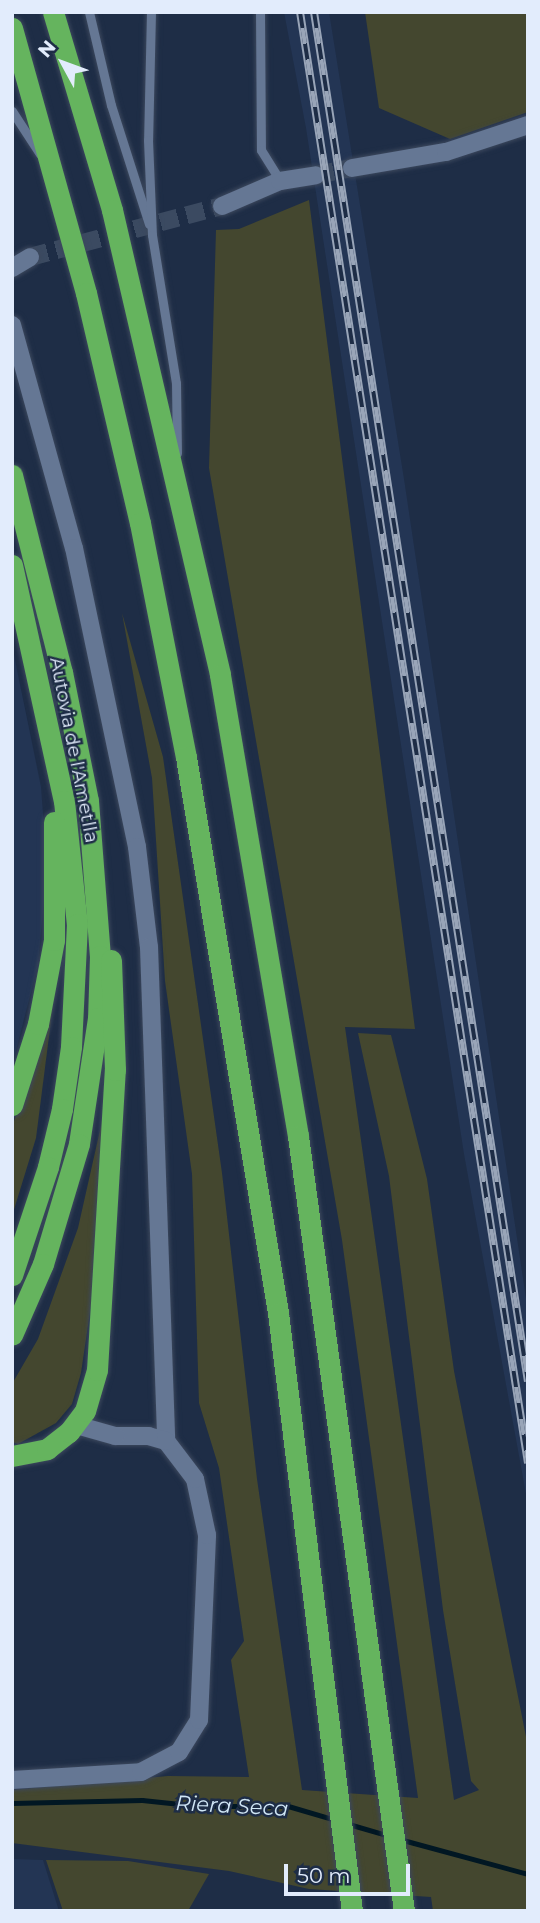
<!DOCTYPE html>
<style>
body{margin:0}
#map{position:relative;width:540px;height:1923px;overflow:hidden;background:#1e2d46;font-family:Montserrat,sans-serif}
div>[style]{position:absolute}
.built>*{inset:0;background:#233554}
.green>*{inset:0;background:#44472f}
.stream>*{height:5px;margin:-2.5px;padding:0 2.5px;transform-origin:2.5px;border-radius:2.5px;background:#011723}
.street-tunnel>*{height:18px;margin-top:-9px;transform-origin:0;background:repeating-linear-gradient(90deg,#3b4a61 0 18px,transparent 0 27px)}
.roads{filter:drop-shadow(0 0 2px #3c485d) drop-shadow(0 0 2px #3c485d)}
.lane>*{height:9px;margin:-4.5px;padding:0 4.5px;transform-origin:4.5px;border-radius:4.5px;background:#657794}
.street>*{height:18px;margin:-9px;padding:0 9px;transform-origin:9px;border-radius:9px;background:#657794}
.highway>*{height:21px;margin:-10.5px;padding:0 10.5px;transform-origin:10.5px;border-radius:10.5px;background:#65b45e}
.rail>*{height:8px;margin-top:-4px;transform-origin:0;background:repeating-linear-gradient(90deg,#1e2d46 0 16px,#99a5b8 0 32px);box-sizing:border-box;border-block:2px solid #99a5b8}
span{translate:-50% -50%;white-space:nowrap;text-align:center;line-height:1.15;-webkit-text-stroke:5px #1e2d46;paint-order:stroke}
.street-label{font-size:19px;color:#e2ecfc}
.water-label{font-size:21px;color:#d1e7f6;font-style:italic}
.frame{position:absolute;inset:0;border:14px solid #e2ecfc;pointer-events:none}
.north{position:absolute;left:28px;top:28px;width:70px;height:70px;-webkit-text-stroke:5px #1e2d46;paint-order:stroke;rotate:311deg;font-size:19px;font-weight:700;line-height:28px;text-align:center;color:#e2ecfc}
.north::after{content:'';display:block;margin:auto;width:24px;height:32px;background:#e2ecfc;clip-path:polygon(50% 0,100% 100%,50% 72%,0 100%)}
.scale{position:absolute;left:284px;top:1864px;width:126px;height:32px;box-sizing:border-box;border:4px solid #e2ecfc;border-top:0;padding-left:9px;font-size:21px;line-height:24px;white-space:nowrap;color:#e2ecfc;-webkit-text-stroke:5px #1e2d46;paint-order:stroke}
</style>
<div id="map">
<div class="built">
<div style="clip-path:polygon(284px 12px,329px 12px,404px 479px,528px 1312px,528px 1505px,464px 1154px,306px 128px)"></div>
<div style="clip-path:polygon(12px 645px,41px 787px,47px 867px,38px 965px,12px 1066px)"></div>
<div style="clip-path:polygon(12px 1859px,43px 1860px,59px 1911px,12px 1911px)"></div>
</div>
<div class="green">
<div style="clip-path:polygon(365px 12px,528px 12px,528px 112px,450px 139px,379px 108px)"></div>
<div style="clip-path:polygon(309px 200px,415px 1029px,345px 1027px,454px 1800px,479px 1790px,471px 1781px,443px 1610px,389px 1176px,358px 1033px,391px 1035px,427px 1179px,454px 1371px,528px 1747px,528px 1911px,433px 1911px,431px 1897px,309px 1889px,229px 1871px,12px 1843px,12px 1790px,168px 1776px,249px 1777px,231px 1660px,244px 1641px,219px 1468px,199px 1403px,192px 1174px,165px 981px,152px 778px,122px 613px,163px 757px,222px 1173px,257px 1479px,302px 1790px,418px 1798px,342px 1240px,209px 468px,216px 230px,239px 229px)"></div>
<div style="clip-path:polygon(53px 1005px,36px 1138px,12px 1216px,12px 1127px)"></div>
<div style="clip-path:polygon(103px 1117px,91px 1305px,81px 1373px,72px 1404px,56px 1423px,18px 1444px,12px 1442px,12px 1384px,38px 1339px,78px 1228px)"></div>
<div style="clip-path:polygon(46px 1860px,128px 1861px,209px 1874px,188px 1911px,63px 1911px)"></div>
</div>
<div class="stream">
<div style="left:12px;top:1803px;width:130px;rotate:-1.3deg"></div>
<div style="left:142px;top:1800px;width:57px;rotate:6deg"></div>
<div style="left:199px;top:1806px;width:89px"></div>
<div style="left:288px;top:1806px;width:50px;rotate:16.3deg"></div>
<div style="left:345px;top:1823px;width:47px;rotate:16.1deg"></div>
<div style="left:399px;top:1839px;width:134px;rotate:15.2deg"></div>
</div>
<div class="street-tunnel">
<div style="left:316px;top:175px;width:37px;rotate:-11deg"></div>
<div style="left:30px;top:257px;width:199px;rotate:-14.9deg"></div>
</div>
<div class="roads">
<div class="lane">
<div style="left:89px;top:12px;width:96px;rotate:76.7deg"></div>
<div style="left:111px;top:105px;width:125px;rotate:72.3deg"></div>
<div style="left:151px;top:12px;width:128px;rotate:91.3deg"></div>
<div style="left:148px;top:140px;width:95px;rotate:87.6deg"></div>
<div style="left:152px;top:235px;width:150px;rotate:80.8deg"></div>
<div style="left:176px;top:383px;width:70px;rotate:89.2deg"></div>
<div style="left:260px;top:12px;width:138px;rotate:89.6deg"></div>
<div style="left:261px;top:150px;width:36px;rotate:58deg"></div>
<div style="left:12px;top:111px;width:51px;rotate:56.9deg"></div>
</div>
<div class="street">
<div style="left:352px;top:168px;width:95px;rotate:-9.7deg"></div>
<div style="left:446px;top:152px;width:86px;rotate:-18.2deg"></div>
<div style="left:222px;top:206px;width:63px;rotate:-23.3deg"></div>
<div style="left:280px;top:181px;width:36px;rotate:-9deg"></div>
<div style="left:12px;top:268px;width:21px;rotate:-31deg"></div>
<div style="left:12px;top:325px;width:231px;rotate:74.5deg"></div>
<div style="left:74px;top:548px;width:306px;rotate:78.1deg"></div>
<div style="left:137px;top:847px;width:101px;rotate:83.2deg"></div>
<div style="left:149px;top:947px;width:494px;rotate:88deg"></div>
<div style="left:12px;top:1780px;width:129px;rotate:-3.5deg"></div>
<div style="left:141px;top:1772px;width:43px;rotate:-27.8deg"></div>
<div style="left:179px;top:1752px;width:38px;rotate:-58deg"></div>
<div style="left:199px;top:1720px;width:185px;rotate:-87.5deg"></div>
<div style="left:207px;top:1535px;width:57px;rotate:-102.1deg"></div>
<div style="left:195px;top:1479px;width:48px;rotate:-127.3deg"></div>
<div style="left:166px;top:1441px;width:18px;rotate:-164deg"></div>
<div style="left:149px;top:1436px;width:34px;rotate:180deg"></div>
<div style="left:115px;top:1436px;width:41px;rotate:-164.2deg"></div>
</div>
<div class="highway">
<div style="left:53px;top:12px;width:207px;rotate:73.4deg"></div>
<div style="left:112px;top:210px;width:477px;rotate:76.9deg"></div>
<div style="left:220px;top:675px;width:468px;rotate:80.4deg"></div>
<div style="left:298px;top:1136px;width:782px;rotate:82.21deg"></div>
<div style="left:12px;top:28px;width:275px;rotate:74.4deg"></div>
<div style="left:86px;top:293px;width:236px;rotate:76.8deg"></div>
<div style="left:140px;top:523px;width:238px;rotate:78.9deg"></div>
<div style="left:186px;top:757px;width:564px;rotate:80.6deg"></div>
<div style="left:278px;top:1313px;width:603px;rotate:82.95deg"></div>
<div style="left:12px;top:475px;width:203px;rotate:75.8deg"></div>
<div style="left:62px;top:672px;width:132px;rotate:78.6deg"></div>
<div style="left:88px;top:801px;width:155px;rotate:85.6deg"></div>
<div style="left:100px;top:956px;width:62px;rotate:91.8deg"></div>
<div style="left:98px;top:1018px;width:127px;rotate:98.6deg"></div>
<div style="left:79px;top:1144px;width:125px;rotate:106.7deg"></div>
<div style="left:43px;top:1264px;width:77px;rotate:113.6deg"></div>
<div style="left:12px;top:565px;width:242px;rotate:77.6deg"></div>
<div style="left:64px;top:801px;width:124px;rotate:84deg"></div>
<div style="left:77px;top:924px;width:123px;rotate:92.8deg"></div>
<div style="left:71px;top:1047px;width:63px;rotate:98.3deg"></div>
<div style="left:62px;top:1109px;width:60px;rotate:103.6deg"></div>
<div style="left:48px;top:1167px;width:114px;rotate:108.4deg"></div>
<div style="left:12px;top:1105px;width:85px;rotate:-72.2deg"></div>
<div style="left:38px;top:1024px;width:86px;rotate:-79.2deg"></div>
<div style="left:54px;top:940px;width:118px;rotate:-90deg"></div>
<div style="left:12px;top:1456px;width:36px;rotate:-11deg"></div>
<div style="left:47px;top:1449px;width:28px;rotate:-38deg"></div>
<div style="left:69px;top:1432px;width:26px;rotate:-53deg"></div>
<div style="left:85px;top:1411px;width:43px;rotate:-73.7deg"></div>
<div style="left:97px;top:1370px;width:301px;rotate:-86.6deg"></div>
<div style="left:115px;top:1070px;width:110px;rotate:-92.1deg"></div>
</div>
</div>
<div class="rail">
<div style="left:300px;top:12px;width:1469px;rotate:81.07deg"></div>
<div style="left:314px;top:12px;width:1386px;rotate:81.12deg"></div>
</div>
<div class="street-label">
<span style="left:74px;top:750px;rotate:79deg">Autovia de l'Ametlla</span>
</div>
<div class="water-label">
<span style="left:232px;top:1806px;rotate:3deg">Riera Seca</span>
</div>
<div class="frame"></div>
<div class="north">N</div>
<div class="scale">50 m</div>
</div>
